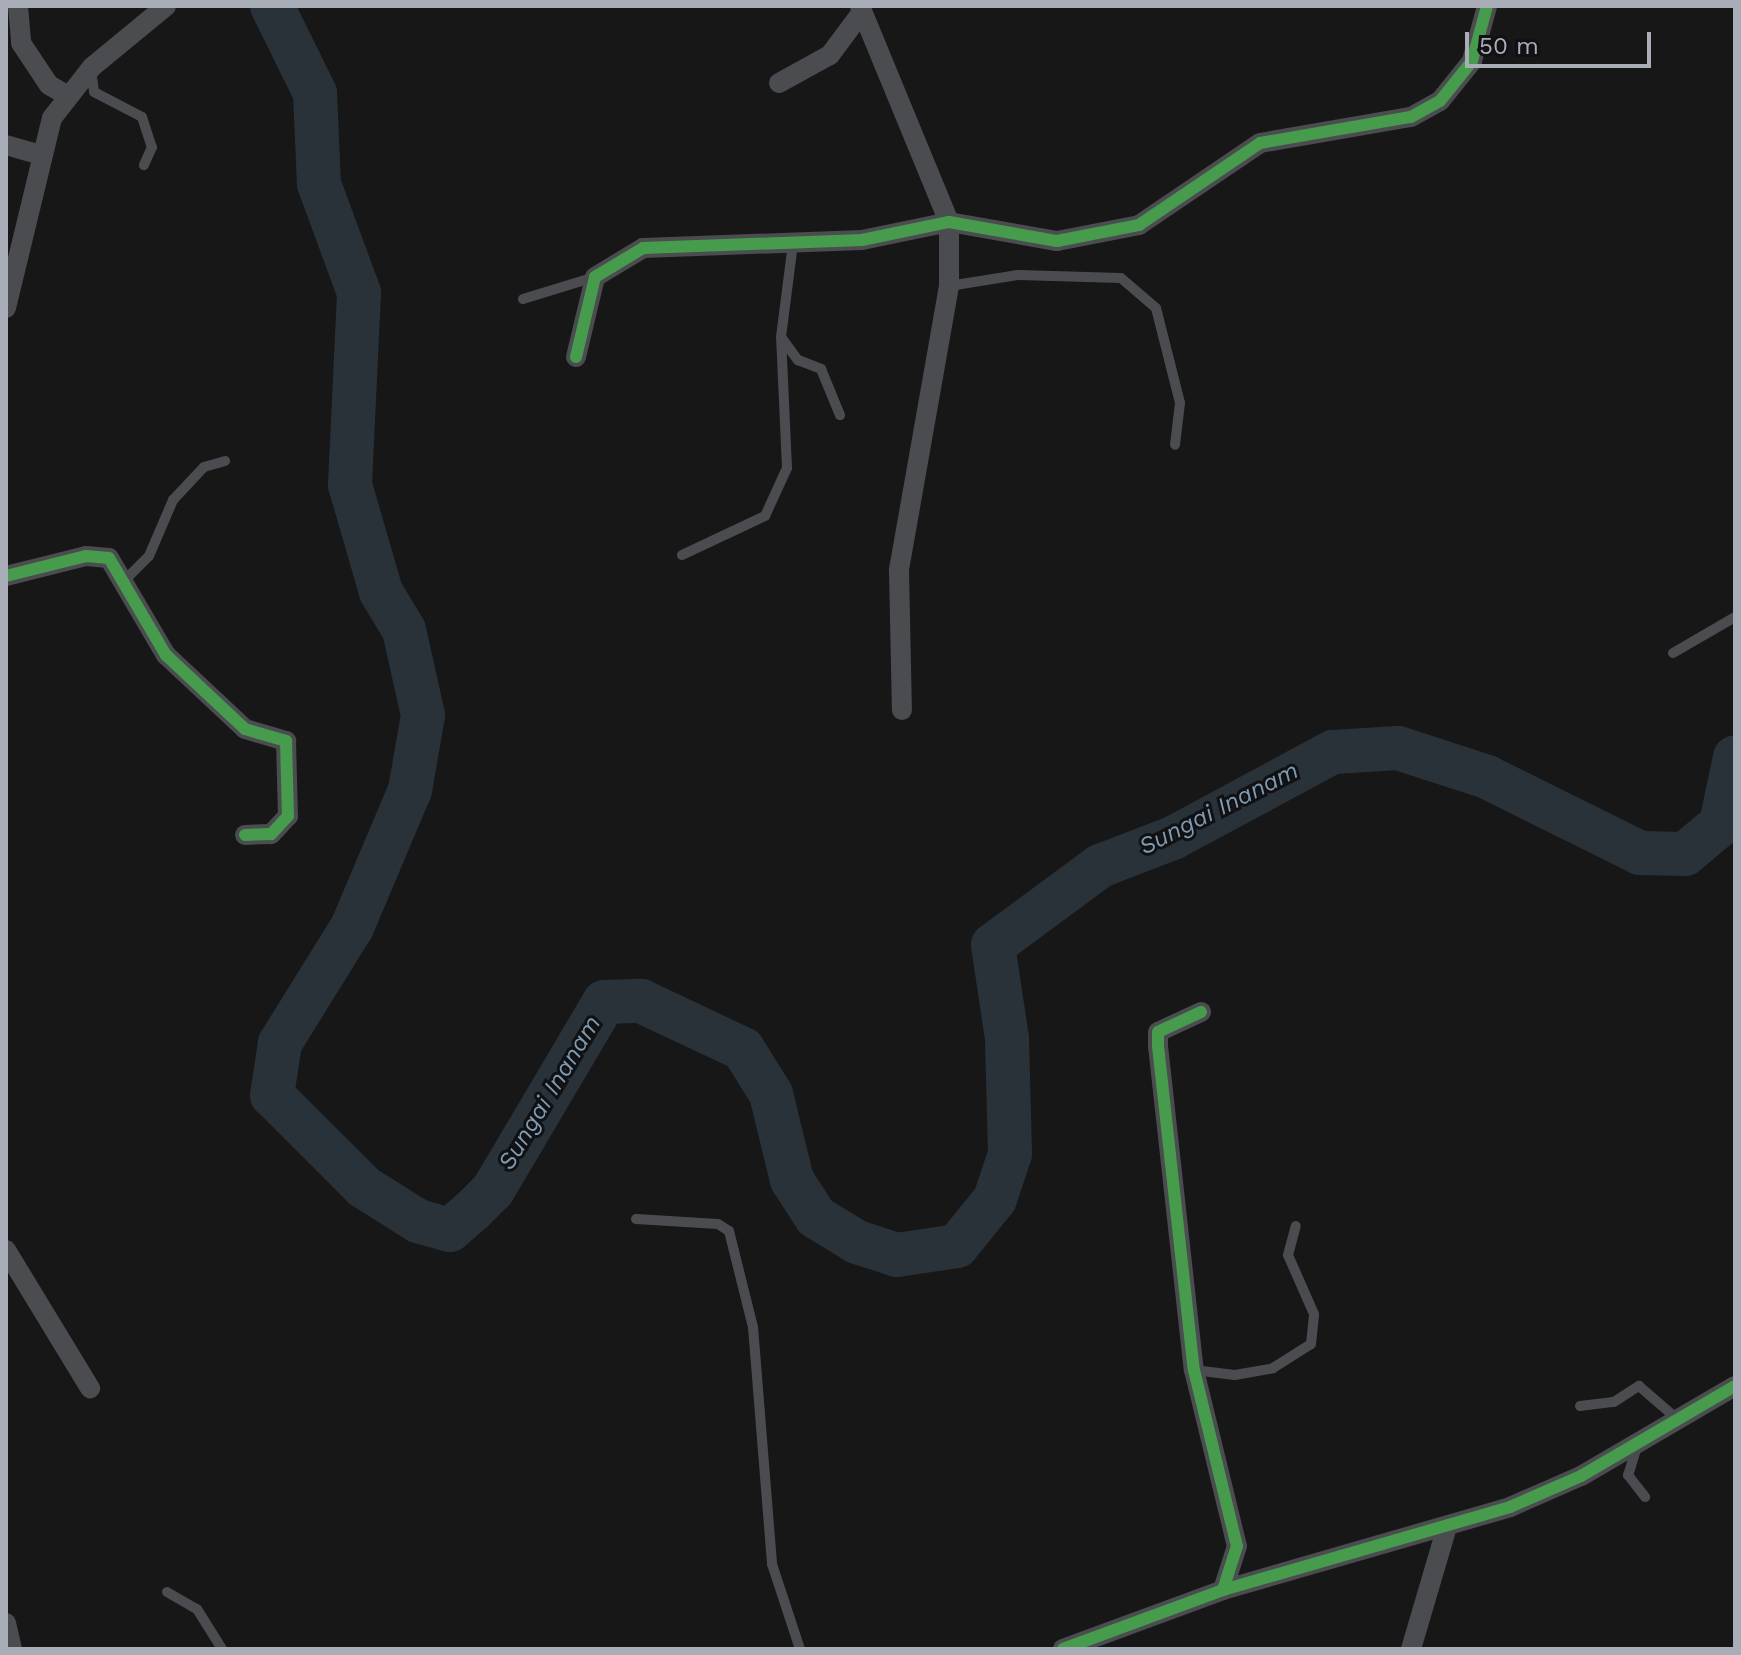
<!DOCTYPE html>
<style>
body{margin:0}
#map{position:relative;width:1741px;height:1655px;overflow:hidden;background:#171717;font-family:"Work Sans",sans-serif}
div>[style]{position:absolute}
.river>*{height:44px;margin:-22px;padding:0 22px;transform-origin:22px;border-radius:22px;background:#2a3239}
.lane>*{height:10px;margin:-5px;padding:0 5px;transform-origin:5px;border-radius:5px;background:#4b4c50}
.street>*{height:20px;margin:-10px;padding:0 10px;transform-origin:10px;border-radius:10px;background:#4b4c50}
.cycleway>*{height:12px;margin:-6px;padding:0 6px;transform-origin:6px;border-radius:6px;background:#469c4c}
span{translate:-50% -50%;white-space:nowrap;text-align:center;line-height:1.15;-webkit-text-stroke:6px #111113;paint-order:stroke}
.water-label{font-size:24px;color:#7f9bb3;font-style:italic}
.frame{position:absolute;inset:0;border:8px solid #a8adb8;pointer-events:none}
.scale{position:absolute;left:1465px;top:32px;width:186px;height:36px;box-sizing:border-box;border:4px solid #a8adb8;border-top:0;padding-left:10px;font-size:24px;line-height:28px;white-space:nowrap;color:#a8adb8;-webkit-text-stroke:6px #111113;paint-order:stroke}
</style>
<div id="map">
<div class="river">
<div style="left:272px;top:6px;width:97px;rotate:63.7deg"></div>
<div style="left:315px;top:93px;width:91px;rotate:87.5deg"></div>
<div style="left:319px;top:184px;width:116px;rotate:69.8deg"></div>
<div style="left:359px;top:293px;width:192px;rotate:92.7deg"></div>
<div style="left:350px;top:485px;width:111px;rotate:73.8deg"></div>
<div style="left:381px;top:592px;width:44px;rotate:58.8deg"></div>
<div style="left:404px;top:630px;width:87px;rotate:77.4deg"></div>
<div style="left:423px;top:715px;width:76px;rotate:99.8deg"></div>
<div style="left:410px;top:790px;width:149px;rotate:112.9deg"></div>
<div style="left:352px;top:927px;width:137px;rotate:121.8deg"></div>
<div style="left:280px;top:1043px;width:53px;rotate:98.7deg"></div>
<div style="left:272px;top:1095px;width:130px;rotate:45deg"></div>
<div style="left:364px;top:1187px;width:64px;rotate:32.2deg"></div>
<div style="left:418px;top:1221px;width:33px;rotate:16deg"></div>
<div style="left:450px;top:1230px;width:29px;rotate:-41deg"></div>
<div style="left:472px;top:1211px;width:30px;rotate:-45deg"></div>
<div style="left:493px;top:1190px;width:218px;rotate:-59.4deg"></div>
<div style="left:604px;top:1002px;width:37px;rotate:-2deg"></div>
<div style="left:641px;top:1001px;width:113px;rotate:25.2deg"></div>
<div style="left:743px;top:1049px;width:53px;rotate:58.1deg"></div>
<div style="left:771px;top:1094px;width:89px;rotate:76.3deg"></div>
<div style="left:792px;top:1180px;width:44px;rotate:57deg"></div>
<div style="left:816px;top:1217px;width:48px;rotate:31.4deg"></div>
<div style="left:857px;top:1242px;width:42px;rotate:18deg"></div>
<div style="left:897px;top:1255px;width:61px;rotate:-8.5deg"></div>
<div style="left:957px;top:1246px;width:60px;rotate:-51deg"></div>
<div style="left:995px;top:1199px;width:47px;rotate:-71.6deg"></div>
<div style="left:1010px;top:1154px;width:116px;rotate:-91.5deg"></div>
<div style="left:1007px;top:1038px;width:94px;rotate:-98.6deg"></div>
<div style="left:993px;top:945px;width:133px;rotate:-36.4deg"></div>
<div style="left:1100px;top:866px;width:78px;rotate:-21deg"></div>
<div style="left:1173px;top:838px;width:182px;rotate:-28.3deg"></div>
<div style="left:1333px;top:752px;width:65px;rotate:-3.5deg"></div>
<div style="left:1398px;top:748px;width:94px;rotate:18deg"></div>
<div style="left:1487px;top:777px;width:171px;rotate:26.4deg"></div>
<div style="left:1640px;top:853px;width:45px;rotate:1.3deg"></div>
<div style="left:1685px;top:854px;width:47px;rotate:-39.8deg"></div>
<div style="left:1721px;top:824px;width:68px;rotate:-78.2deg"></div>
</div>
<div class="lane">
<div style="left:91px;top:70px;width:22px;rotate:82deg"></div>
<div style="left:94px;top:92px;width:54px;rotate:27.5deg"></div>
<div style="left:142px;top:117px;width:32px;rotate:72deg"></div>
<div style="left:152px;top:147px;width:20px;rotate:114deg"></div>
<div style="left:949px;top:286px;width:70px;rotate:-9.1deg"></div>
<div style="left:1018px;top:275px;width:103px;rotate:1.7deg"></div>
<div style="left:1121px;top:278px;width:46px;rotate:40.6deg"></div>
<div style="left:1156px;top:308px;width:98px;rotate:75.8deg"></div>
<div style="left:1180px;top:403px;width:42px;rotate:96.8deg"></div>
<div style="left:523px;top:299px;width:75px;rotate:-17deg"></div>
<div style="left:781px;top:337px;width:29px;rotate:54deg"></div>
<div style="left:798px;top:360px;width:25px;rotate:21deg"></div>
<div style="left:821px;top:369px;width:50px;rotate:67.6deg"></div>
<div style="left:682px;top:555px;width:92px;rotate:-25.2deg"></div>
<div style="left:765px;top:516px;width:53px;rotate:-65.4deg"></div>
<div style="left:787px;top:468px;width:131px;rotate:-92.6deg"></div>
<div style="left:781px;top:337px;width:95px;rotate:-82.7deg"></div>
<div style="left:127px;top:578px;width:31px;rotate:-45deg"></div>
<div style="left:149px;top:556px;width:61px;rotate:-66.8deg"></div>
<div style="left:173px;top:500px;width:45px;rotate:-46.8deg"></div>
<div style="left:204px;top:467px;width:22px;rotate:-16deg"></div>
<div style="left:1673px;top:653px;width:72px;rotate:-30.1deg"></div>
<div style="left:636px;top:1219px;width:82px;rotate:3.5deg"></div>
<div style="left:718px;top:1224px;width:13px;rotate:32deg"></div>
<div style="left:729px;top:1231px;width:99px;rotate:76deg"></div>
<div style="left:753px;top:1327px;width:238px;rotate:85.4deg"></div>
<div style="left:772px;top:1564px;width:89px;rotate:71.8deg"></div>
<div style="left:1194px;top:1370px;width:41px;rotate:7deg"></div>
<div style="left:1235px;top:1375px;width:39px;rotate:-10deg"></div>
<div style="left:1273px;top:1368px;width:45px;rotate:-32.3deg"></div>
<div style="left:1311px;top:1344px;width:30px;rotate:-84deg"></div>
<div style="left:1314px;top:1314px;width:64px;rotate:-113.8deg"></div>
<div style="left:1288px;top:1255px;width:30px;rotate:-75deg"></div>
<div style="left:1580px;top:1406px;width:34px;rotate:-7deg"></div>
<div style="left:1614px;top:1402px;width:30px;rotate:-33deg"></div>
<div style="left:1639px;top:1386px;width:49px;rotate:40.9deg"></div>
<div style="left:1638px;top:1443px;width:34px;rotate:107deg"></div>
<div style="left:1628px;top:1475px;width:28px;rotate:52deg"></div>
<div style="left:167px;top:1592px;width:34px;rotate:30deg"></div>
<div style="left:197px;top:1609px;width:47px;rotate:58deg"></div>
</div>
<div class="street">
<div style="left:18px;top:6px;width:37px;rotate:85deg"></div>
<div style="left:21px;top:43px;width:50px;rotate:56.3deg"></div>
<div style="left:49px;top:85px;width:20px;rotate:30deg"></div>
<div style="left:860px;top:6px;width:234px;rotate:67.6deg"></div>
<div style="left:949px;top:222px;width:64px;rotate:90deg"></div>
<div style="left:949px;top:286px;width:289px;rotate:100deg"></div>
<div style="left:899px;top:571px;width:139px;rotate:88.8deg"></div>
<div style="left:779px;top:83px;width:58px;rotate:-28.8deg"></div>
<div style="left:830px;top:55px;width:49px;rotate:-53.4deg"></div>
<div style="left:6px;top:145px;width:35px;rotate:16deg"></div>
<div style="left:6px;top:308px;width:195px;rotate:-76.4deg"></div>
<div style="left:52px;top:118px;width:65px;rotate:-51.9deg"></div>
<div style="left:92px;top:67px;width:96px;rotate:-39.5deg"></div>
<div style="left:576px;top:357px;width:82px;rotate:-76.6deg"></div>
<div style="left:595px;top:277px;width:56px;rotate:-31.1deg"></div>
<div style="left:643px;top:248px;width:219px;rotate:-2.1deg"></div>
<div style="left:862px;top:240px;width:89px;rotate:-11.7deg"></div>
<div style="left:949px;top:222px;width:110px;rotate:10deg"></div>
<div style="left:1057px;top:241px;width:84px;rotate:-11deg"></div>
<div style="left:1139px;top:225px;width:146px;rotate:-34.1deg"></div>
<div style="left:1260px;top:143px;width:153px;rotate:-9.8deg"></div>
<div style="left:1411px;top:117px;width:33px;rotate:-29deg"></div>
<div style="left:1440px;top:101px;width:51px;rotate:-51.3deg"></div>
<div style="left:1472px;top:61px;width:57px;rotate:-74.7deg"></div>
<div style="left:6px;top:576px;width:82px;rotate:-14deg"></div>
<div style="left:86px;top:556px;width:23px;rotate:5deg"></div>
<div style="left:109px;top:558px;width:113px;rotate:59.6deg"></div>
<div style="left:166px;top:655px;width:108px;rotate:43.1deg"></div>
<div style="left:245px;top:729px;width:43px;rotate:16.3deg"></div>
<div style="left:286px;top:741px;width:75px;rotate:88.5deg"></div>
<div style="left:288px;top:816px;width:25px;rotate:133deg"></div>
<div style="left:271px;top:834px;width:26px;rotate:178deg"></div>
<div style="left:1201px;top:1012px;width:47px;rotate:155.1deg"></div>
<div style="left:1158px;top:1032px;width:14px;rotate:90deg"></div>
<div style="left:1158px;top:1046px;width:326px;rotate:83.7deg"></div>
<div style="left:1194px;top:1370px;width:181px;rotate:76.3deg"></div>
<div style="left:1237px;top:1546px;width:46px;rotate:107.7deg"></div>
<div style="left:6px;top:1250px;width:162px;rotate:58.7deg"></div>
<div style="left:6px;top:1623px;width:27px;rotate:77deg"></div>
<div style="left:1063px;top:1649px;width:171px;rotate:-20.2deg"></div>
<div style="left:1223px;top:1590px;width:299px;rotate:-16.1deg"></div>
<div style="left:1510px;top:1507px;width:77px;rotate:-23.6deg"></div>
<div style="left:1581px;top:1476px;width:178px;rotate:-30.3deg"></div>
<div style="left:1411px;top:1649px;width:127px;rotate:-73.6deg"></div>
</div>
<div class="cycleway">
<div style="left:576px;top:357px;width:82px;rotate:-76.6deg"></div>
<div style="left:595px;top:277px;width:56px;rotate:-31.1deg"></div>
<div style="left:643px;top:248px;width:219px;rotate:-2.1deg"></div>
<div style="left:862px;top:240px;width:89px;rotate:-11.7deg"></div>
<div style="left:949px;top:222px;width:110px;rotate:10deg"></div>
<div style="left:1057px;top:241px;width:84px;rotate:-11deg"></div>
<div style="left:1139px;top:225px;width:146px;rotate:-34.1deg"></div>
<div style="left:1260px;top:143px;width:153px;rotate:-9.8deg"></div>
<div style="left:1411px;top:117px;width:33px;rotate:-29deg"></div>
<div style="left:1440px;top:101px;width:51px;rotate:-51.3deg"></div>
<div style="left:1472px;top:61px;width:57px;rotate:-74.7deg"></div>
<div style="left:6px;top:576px;width:82px;rotate:-14deg"></div>
<div style="left:86px;top:556px;width:23px;rotate:5deg"></div>
<div style="left:109px;top:558px;width:113px;rotate:59.6deg"></div>
<div style="left:166px;top:655px;width:108px;rotate:43.1deg"></div>
<div style="left:245px;top:729px;width:43px;rotate:16.3deg"></div>
<div style="left:286px;top:741px;width:75px;rotate:88.5deg"></div>
<div style="left:288px;top:816px;width:25px;rotate:133deg"></div>
<div style="left:271px;top:834px;width:26px;rotate:178deg"></div>
<div style="left:1201px;top:1012px;width:47px;rotate:155.1deg"></div>
<div style="left:1158px;top:1032px;width:14px;rotate:90deg"></div>
<div style="left:1158px;top:1046px;width:326px;rotate:83.7deg"></div>
<div style="left:1194px;top:1370px;width:181px;rotate:76.3deg"></div>
<div style="left:1237px;top:1546px;width:46px;rotate:107.7deg"></div>
<div style="left:1063px;top:1649px;width:171px;rotate:-20.2deg"></div>
<div style="left:1223px;top:1590px;width:299px;rotate:-16.1deg"></div>
<div style="left:1510px;top:1507px;width:77px;rotate:-23.6deg"></div>
<div style="left:1581px;top:1476px;width:178px;rotate:-30.3deg"></div>
</div>
<div class="water-label">
<span style="left:1219px;top:809px;rotate:-27deg">Sungai Inanam</span>
<span style="left:550px;top:1093px;rotate:-59deg">Sungai Inanam</span>
</div>
<div class="frame"></div>
<div class="scale">50 m</div>
</div>
